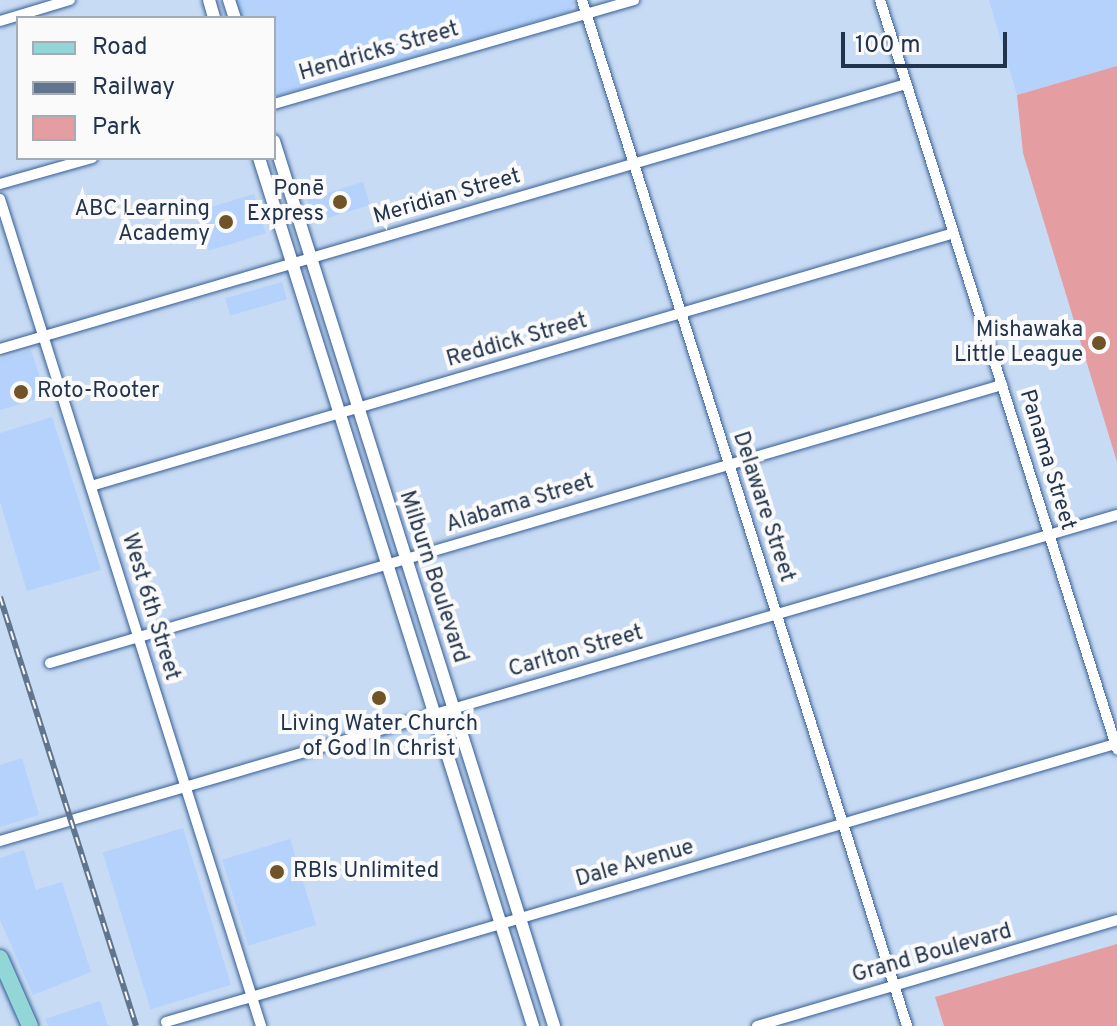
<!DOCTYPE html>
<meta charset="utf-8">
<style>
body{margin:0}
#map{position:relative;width:1117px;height:1026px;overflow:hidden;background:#c8dbf4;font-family:Overpass,sans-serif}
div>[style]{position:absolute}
.built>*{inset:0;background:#b4d2fb;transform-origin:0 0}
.green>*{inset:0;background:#e49ea1}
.roads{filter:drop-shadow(0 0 2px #355e95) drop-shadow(0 0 2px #355e95)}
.minor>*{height:10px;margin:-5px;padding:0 5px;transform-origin:5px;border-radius:5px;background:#fff}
.tertiary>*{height:12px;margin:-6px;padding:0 6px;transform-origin:6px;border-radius:6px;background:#fff}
.primary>*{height:16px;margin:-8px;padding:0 8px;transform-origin:8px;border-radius:8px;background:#92d6d7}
.rail>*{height:6px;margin-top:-3px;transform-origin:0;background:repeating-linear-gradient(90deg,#fafafa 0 9px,#62758e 0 18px);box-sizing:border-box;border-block:2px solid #62758e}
.dots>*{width:22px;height:22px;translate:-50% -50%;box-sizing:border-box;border:4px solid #fafafa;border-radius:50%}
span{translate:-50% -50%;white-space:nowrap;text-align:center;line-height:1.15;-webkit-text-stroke:8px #fafafa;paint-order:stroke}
.street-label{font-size:22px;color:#22344d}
.poi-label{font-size:22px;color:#22344d}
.right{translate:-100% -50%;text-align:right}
.left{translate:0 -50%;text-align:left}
.legend{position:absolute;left:16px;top:16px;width:260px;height:144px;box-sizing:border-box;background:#fafafa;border:2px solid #a4abb5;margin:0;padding:10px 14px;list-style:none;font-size:24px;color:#22344d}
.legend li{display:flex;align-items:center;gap:16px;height:40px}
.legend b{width:40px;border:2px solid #a4abb5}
.scale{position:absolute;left:841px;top:32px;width:166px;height:36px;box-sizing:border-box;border:4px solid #22344d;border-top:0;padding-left:10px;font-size:24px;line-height:28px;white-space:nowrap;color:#22344d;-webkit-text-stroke:6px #fafafa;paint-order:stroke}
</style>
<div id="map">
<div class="built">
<div style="clip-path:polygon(234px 0,573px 0,574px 4px,568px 12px,274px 97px,274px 18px,239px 18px)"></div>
<div style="clip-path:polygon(989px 0,1117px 0,1117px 66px,1017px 95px)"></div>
<div style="left:363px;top:182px;width:24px;height:59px;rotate:73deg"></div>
<div style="left:254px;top:194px;width:41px;height:60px;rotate:73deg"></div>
<div style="left:282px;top:282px;width:18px;height:59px;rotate:74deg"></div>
<div style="clip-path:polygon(31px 350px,46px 396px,0 410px,0 359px)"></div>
<div style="clip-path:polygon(52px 417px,101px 570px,27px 591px,0 502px,0 433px)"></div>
<div style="clip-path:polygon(22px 758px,39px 815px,0 827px,0 765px)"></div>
<div style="left:183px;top:828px;width:164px;height:84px;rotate:73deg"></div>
<div style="left:290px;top:839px;width:90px;height:71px;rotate:73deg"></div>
<div style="clip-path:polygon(24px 850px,36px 890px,62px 882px,91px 972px,33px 995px,0 920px,0 858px)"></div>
<div style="clip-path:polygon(100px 1001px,108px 1026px,48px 1026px,45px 1019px)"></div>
</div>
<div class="green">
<div style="clip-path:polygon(1117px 66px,1117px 462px,1023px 153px,1017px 95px)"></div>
<div style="clip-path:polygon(1117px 944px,1117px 1026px,944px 1026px,935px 997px)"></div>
</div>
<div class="roads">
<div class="minor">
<div style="left:582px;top:0;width:1076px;rotate:72.42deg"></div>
<div style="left:880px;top:0;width:786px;rotate:72.44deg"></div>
<div style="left:0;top:21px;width:73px;rotate:-16.7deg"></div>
<div style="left:274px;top:104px;width:375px;rotate:-16.1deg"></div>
<div style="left:0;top:184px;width:96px;rotate:-15.8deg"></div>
<div style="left:0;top:199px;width:867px;rotate:72.48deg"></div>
<div style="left:0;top:349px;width:944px;rotate:-16.3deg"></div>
<div style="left:91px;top:486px;width:899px;rotate:-16.34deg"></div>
<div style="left:50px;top:663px;width:992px;rotate:-16.28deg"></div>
<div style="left:0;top:841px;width:1164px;rotate:-16.27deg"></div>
<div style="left:166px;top:1022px;width:989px;rotate:-16.33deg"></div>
<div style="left:757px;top:1026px;width:375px;rotate:-16.4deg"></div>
</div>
<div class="tertiary">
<div style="left:209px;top:0;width:19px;rotate:74deg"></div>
<div style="left:229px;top:0;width:19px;rotate:72deg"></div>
<div style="left:274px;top:141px;width:928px;rotate:72.44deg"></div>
<div style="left:259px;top:158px;width:910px;rotate:72.48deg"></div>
</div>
<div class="primary">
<div style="left:0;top:958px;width:74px;rotate:66.2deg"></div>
</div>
</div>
<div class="rail">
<div style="left:0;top:597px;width:450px;rotate:72.4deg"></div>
</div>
<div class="dots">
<div style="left:340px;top:202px;background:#705326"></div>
<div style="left:226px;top:222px;background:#705326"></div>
<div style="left:1099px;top:343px;background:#705326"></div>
<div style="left:21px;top:392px;background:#705326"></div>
<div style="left:379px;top:698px;background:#705326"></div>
<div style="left:277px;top:872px;background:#705326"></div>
</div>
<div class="street-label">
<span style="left:379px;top:52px;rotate:-16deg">Hendricks Street</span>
<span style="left:447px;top:197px;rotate:-16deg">Meridian Street</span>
<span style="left:517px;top:341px;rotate:-16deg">Reddick Street</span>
<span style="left:1047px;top:460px;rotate:73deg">Panama Street</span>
<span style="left:520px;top:504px;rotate:-17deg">Alabama Street</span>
<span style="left:763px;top:507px;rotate:72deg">Delaware Street</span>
<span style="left:433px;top:577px;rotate:72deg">Milburn Boulevard</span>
<span style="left:150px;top:607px;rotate:73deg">West 6th Street</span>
<span style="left:576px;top:652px;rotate:-16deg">Carlton Street</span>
<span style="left:635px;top:864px;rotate:-16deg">Dale Avenue</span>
<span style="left:932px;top:954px;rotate:-16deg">Grand Boulevard</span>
</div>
<div class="poi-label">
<span class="right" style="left:324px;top:202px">Ponē<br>Express</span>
<span class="right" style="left:210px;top:222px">ABC Learning<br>Academy</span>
<span class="right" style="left:1083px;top:343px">Mishawaka<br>Little League</span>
<span class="left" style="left:37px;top:392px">Roto-Rooter</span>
<span style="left:379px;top:737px">Living Water Church<br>of God In Christ</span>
<span class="left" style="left:293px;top:872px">RBIs Unlimited</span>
</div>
<ul class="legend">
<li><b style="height:10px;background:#92d6d7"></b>Road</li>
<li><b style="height:10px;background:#62758e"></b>Railway</li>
<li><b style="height:22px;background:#e49ea1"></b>Park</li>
</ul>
<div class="scale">100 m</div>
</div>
